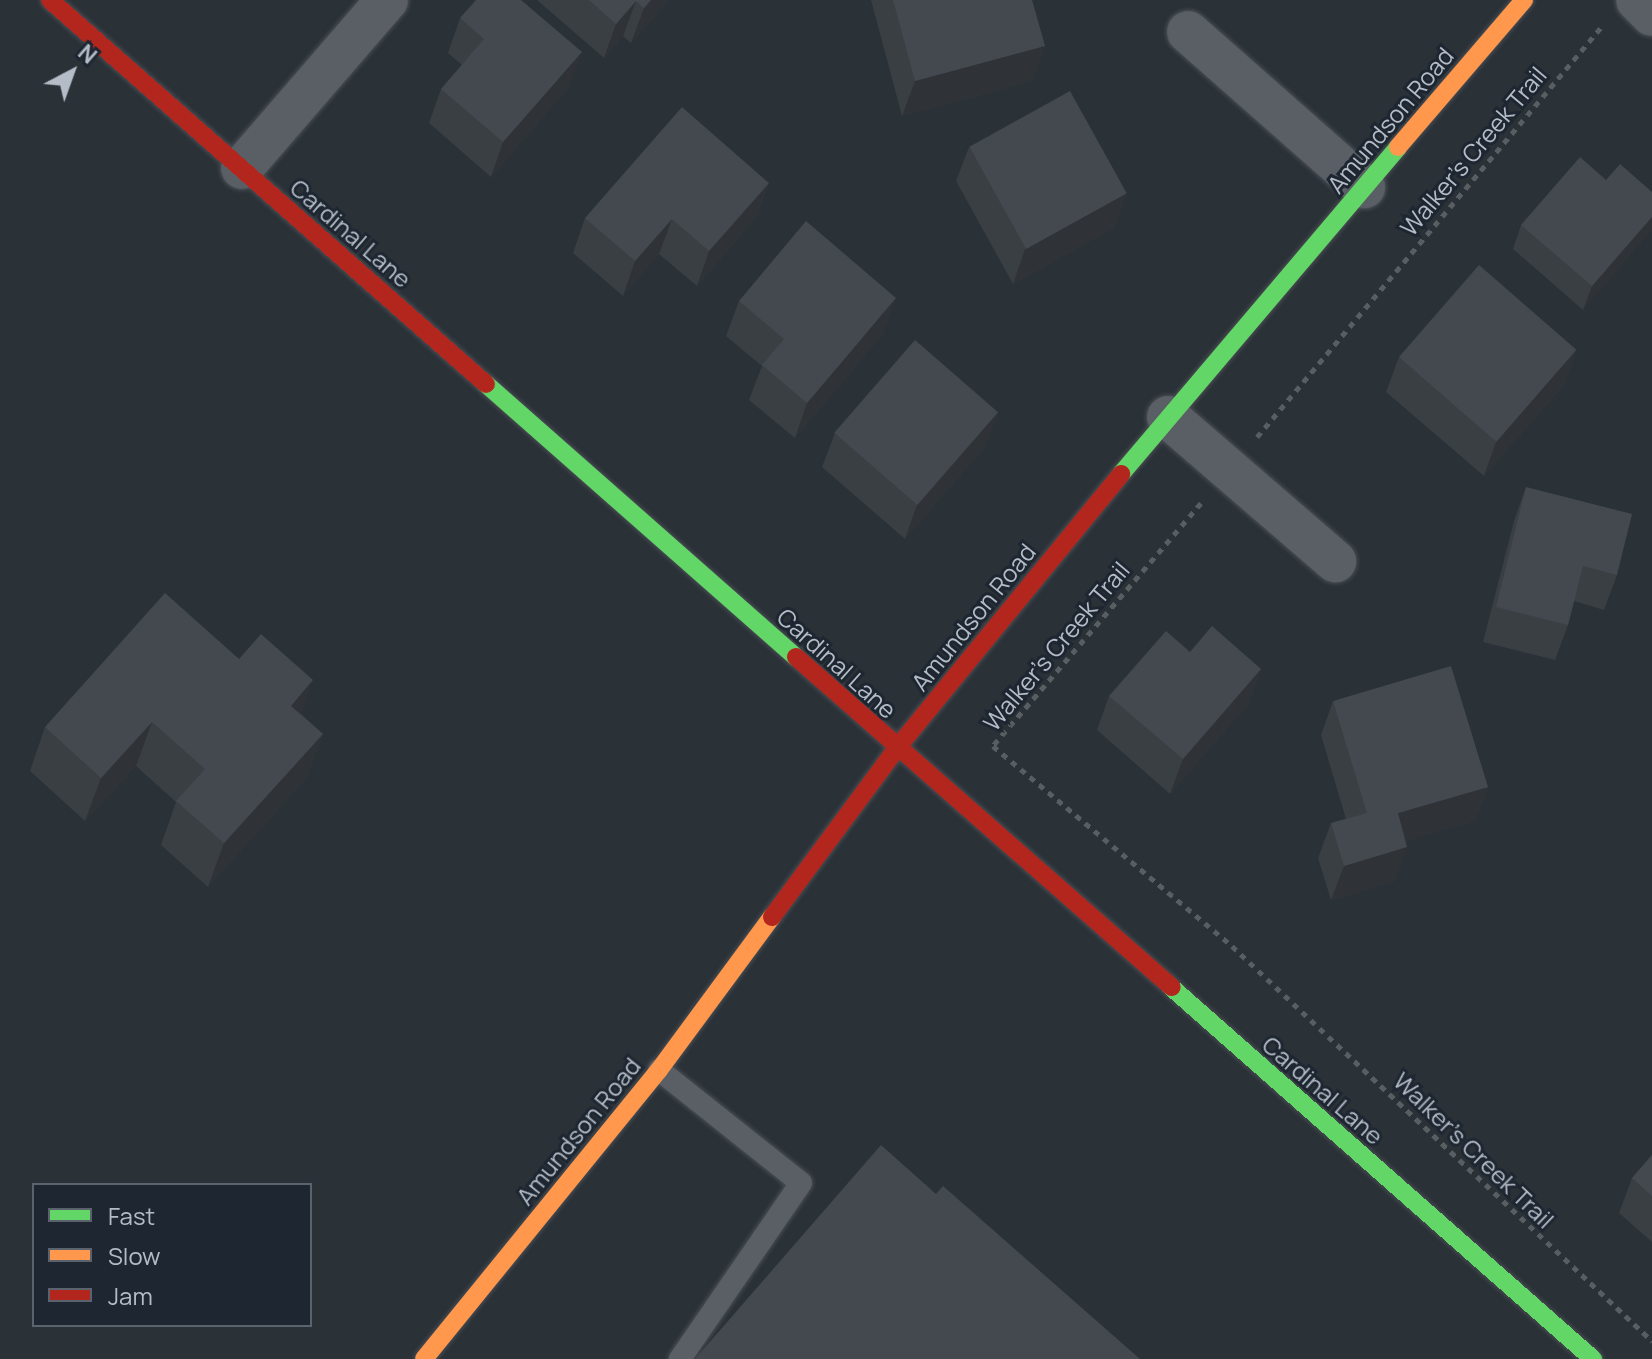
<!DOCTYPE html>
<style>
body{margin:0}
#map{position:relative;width:1652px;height:1359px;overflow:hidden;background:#2a3137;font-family:Manrope,sans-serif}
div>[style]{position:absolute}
.path>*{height:5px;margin-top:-2.5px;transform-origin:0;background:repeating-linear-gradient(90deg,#585e62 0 6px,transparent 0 12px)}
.roads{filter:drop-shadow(0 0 2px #484d52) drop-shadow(0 0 2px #484d52)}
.lane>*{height:22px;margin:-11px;padding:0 11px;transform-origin:11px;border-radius:11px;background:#5a5e65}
.street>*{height:42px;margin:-21px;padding:0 21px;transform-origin:21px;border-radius:21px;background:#5a5e65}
.fast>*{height:18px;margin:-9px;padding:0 9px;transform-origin:9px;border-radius:9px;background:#63d668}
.slow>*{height:18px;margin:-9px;padding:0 9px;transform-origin:9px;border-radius:9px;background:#ff974d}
.jam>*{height:18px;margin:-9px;padding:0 9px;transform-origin:9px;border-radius:9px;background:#b3261e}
.wall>*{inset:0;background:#3a3f44}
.shaded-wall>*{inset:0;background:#2f3337}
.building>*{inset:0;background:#43494f;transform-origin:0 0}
span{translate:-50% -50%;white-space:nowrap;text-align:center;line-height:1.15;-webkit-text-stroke:6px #1e2731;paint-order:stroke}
.street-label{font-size:24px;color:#b4bdc7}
.legend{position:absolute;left:32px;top:1183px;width:280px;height:144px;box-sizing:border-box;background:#1e2731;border:2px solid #5a636d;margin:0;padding:10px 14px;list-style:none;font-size:24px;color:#b4bdc7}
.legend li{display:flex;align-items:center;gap:16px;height:40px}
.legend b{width:40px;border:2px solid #5a636d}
.north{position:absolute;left:32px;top:32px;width:80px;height:80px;-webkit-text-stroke:6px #1e2731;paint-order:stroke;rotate:41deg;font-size:22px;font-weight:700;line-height:32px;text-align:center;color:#b4bdc7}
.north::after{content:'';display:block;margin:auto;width:28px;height:36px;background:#b4bdc7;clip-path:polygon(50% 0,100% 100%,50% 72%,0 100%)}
</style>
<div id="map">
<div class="path">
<div style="left:1257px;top:437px;width:538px;rotate:-49.98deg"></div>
<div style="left:1201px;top:503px;width:320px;rotate:130.6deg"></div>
<div style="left:993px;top:746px;width:312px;rotate:39.9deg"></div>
<div style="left:1232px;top:946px;width:577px;rotate:43.24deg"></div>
</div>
<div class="roads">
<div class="lane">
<div style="left:659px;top:1070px;width:181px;rotate:38.5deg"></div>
<div style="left:801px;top:1183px;width:214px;rotate:124.5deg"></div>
</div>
<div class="street">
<div style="left:1637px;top:0;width:21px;rotate:45deg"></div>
<div style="left:1188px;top:32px;width:235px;rotate:41.4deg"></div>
<div style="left:242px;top:168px;width:222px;rotate:-49.2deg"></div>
<div style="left:1168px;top:417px;width:221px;rotate:40.8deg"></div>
</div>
<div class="fast">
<div style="left:486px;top:384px;width:413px;rotate:41.4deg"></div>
<div style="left:1121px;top:474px;width:429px;rotate:-49.7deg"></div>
<div style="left:1171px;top:987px;width:563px;rotate:41.4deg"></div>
</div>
<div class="slow">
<div style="left:1398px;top:147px;width:194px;rotate:-49.4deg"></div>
<div style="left:424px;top:1359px;width:372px;rotate:-50.9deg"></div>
<div style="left:659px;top:1070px;width:190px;rotate:-53.6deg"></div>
</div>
<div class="jam">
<div style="left:50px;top:0;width:581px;rotate:41.37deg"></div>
<div style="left:796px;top:657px;width:500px;rotate:41.3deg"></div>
<div style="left:772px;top:917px;width:210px;rotate:-53.5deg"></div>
<div style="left:897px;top:748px;width:354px;rotate:-50.7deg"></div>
</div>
</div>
<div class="wall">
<div style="clip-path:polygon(537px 0,669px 0,631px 43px,623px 36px,604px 58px)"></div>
<div style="clip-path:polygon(871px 0,1032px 0,1045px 46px,1032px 81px,902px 116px)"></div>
<div style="clip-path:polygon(460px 18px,569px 87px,491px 177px,429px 123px,441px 89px,462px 65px,448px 53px)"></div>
<div style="clip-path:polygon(969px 147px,1127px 193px,1114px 228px,1013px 284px,956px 181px)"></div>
<div style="clip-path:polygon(1606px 180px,1652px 192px,1583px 310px,1513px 249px,1521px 225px)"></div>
<div style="clip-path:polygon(769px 183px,756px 217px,697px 286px,659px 254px,623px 296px,573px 253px,585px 218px)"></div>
<div style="clip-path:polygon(739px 301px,884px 332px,795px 438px,749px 400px,762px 366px,726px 336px)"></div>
<div style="clip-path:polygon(1576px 350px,1564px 385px,1484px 476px,1386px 392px,1399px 357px)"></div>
<div style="clip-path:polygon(998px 412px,985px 447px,905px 539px,822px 467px,835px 433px)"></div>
<div style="clip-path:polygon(1526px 487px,1617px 575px,1604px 610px,1574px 601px,1568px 625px,1555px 660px,1483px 642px,1514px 521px)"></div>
<div style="clip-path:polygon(1190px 652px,1261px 669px,1248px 704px,1170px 794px,1097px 730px,1109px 696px)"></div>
<div style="clip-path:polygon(1333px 701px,1488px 787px,1475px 821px,1406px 841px,1395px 881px,1331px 900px,1318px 858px,1331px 823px,1346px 819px,1321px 735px)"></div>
<div style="clip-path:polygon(301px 714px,323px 734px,307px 777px,208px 887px,161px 845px,176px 802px,136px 766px,85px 821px,30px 771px,45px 727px)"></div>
<div style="clip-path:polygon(1652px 1155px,1652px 1242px,1619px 1213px,1632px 1178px)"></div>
</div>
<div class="shaded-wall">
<div style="clip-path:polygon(651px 0,669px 0,631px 43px,644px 8px)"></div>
<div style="clip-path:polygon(636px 1px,623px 36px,604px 58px,616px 24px)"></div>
<div style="clip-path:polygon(1045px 46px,1032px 81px,902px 116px,915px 81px)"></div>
<div style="clip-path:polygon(582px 52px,569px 87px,491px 177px,503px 142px)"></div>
<div style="clip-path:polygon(769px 183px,756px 217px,697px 286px,709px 251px)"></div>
<div style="clip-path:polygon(1127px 193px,1114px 228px,1013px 284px,1025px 249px)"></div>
<div style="clip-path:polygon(1652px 217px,1652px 231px,1583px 310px,1592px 286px)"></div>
<div style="clip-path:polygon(672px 219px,659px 254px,623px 296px,635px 261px)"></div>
<div style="clip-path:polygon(896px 298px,884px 332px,795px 438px,807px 403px)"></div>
<div style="clip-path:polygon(1576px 350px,1564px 385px,1484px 476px,1496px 442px)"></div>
<div style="clip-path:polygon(998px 412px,985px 447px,905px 539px,917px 505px)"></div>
<div style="clip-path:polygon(1261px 669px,1248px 704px,1170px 794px,1183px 759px)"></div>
<div style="clip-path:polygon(313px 680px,298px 724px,291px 706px)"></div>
<div style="clip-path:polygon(152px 722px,136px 766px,85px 821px,101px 778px)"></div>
<div style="clip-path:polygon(323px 734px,307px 777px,208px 887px,224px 843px)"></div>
<div style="clip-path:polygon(1488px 787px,1475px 821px,1385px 848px,1398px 813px)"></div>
<div style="clip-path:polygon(1407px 847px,1395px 881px,1331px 900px,1344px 866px)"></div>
</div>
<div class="building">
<div style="clip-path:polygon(476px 0,521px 0,582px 52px,503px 142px,441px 89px,484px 39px,460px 18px)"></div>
<div style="clip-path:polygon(589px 0,651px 0,644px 8px,636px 1px,616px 24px)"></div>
<div style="clip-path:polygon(893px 0,1032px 0,1045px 46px,915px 81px)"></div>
<div style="left:1070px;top:91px;width:117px;height:115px;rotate:61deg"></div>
<div style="clip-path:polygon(682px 107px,769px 183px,709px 251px,672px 219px,635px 261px,585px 218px)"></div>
<div style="clip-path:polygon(1580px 157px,1606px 180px,1620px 164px,1652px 192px,1652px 217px,1592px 286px,1521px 225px)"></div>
<div style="clip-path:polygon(806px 221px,896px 298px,807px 403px,762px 365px,784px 339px,739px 301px)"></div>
<div style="left:1479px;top:265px;width:129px;height:122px;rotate:41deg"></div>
<div style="left:915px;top:340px;width:110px;height:123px;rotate:41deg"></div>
<div style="clip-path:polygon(1526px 487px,1632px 514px,1617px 575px,1583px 566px,1568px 625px,1496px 607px)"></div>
<div style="clip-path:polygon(165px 593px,239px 659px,261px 634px,313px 680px,291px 706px,323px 734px,224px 843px,176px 801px,205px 769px,152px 722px,101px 778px,45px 727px)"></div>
<div style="clip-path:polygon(1212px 626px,1261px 669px,1183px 759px,1109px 696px,1166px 631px,1190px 652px)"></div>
<div style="clip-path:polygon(1451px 666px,1488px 787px,1398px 813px,1407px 847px,1344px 866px,1331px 823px,1367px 813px,1333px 701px)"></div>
<div style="clip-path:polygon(881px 1145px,936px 1194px,943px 1186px,1140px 1359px,695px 1359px)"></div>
<div style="clip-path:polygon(1652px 1155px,1652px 1196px,1632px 1178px)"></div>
</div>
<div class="street-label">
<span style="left:1390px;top:120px;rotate:-50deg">Amundson Road</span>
<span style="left:1473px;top:151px;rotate:-50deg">Walker's Creek Trail</span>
<span style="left:351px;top:233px;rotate:41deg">Cardinal Lane</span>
<span style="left:973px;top:617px;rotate:-51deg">Amundson Road</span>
<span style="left:1056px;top:646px;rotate:-50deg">Walker's Creek Trail</span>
<span style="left:837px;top:663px;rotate:42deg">Cardinal Lane</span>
<span style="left:1323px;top:1090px;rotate:41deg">Cardinal Lane</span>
<span style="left:578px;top:1131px;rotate:-51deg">Amundson Road</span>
<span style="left:1474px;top:1150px;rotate:44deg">Walker's Creek Trail</span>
</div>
<ul class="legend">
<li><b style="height:10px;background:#63d668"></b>Fast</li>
<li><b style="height:10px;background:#ff974d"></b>Slow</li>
<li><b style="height:10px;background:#b3261e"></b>Jam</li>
</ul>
<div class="north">N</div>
</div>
